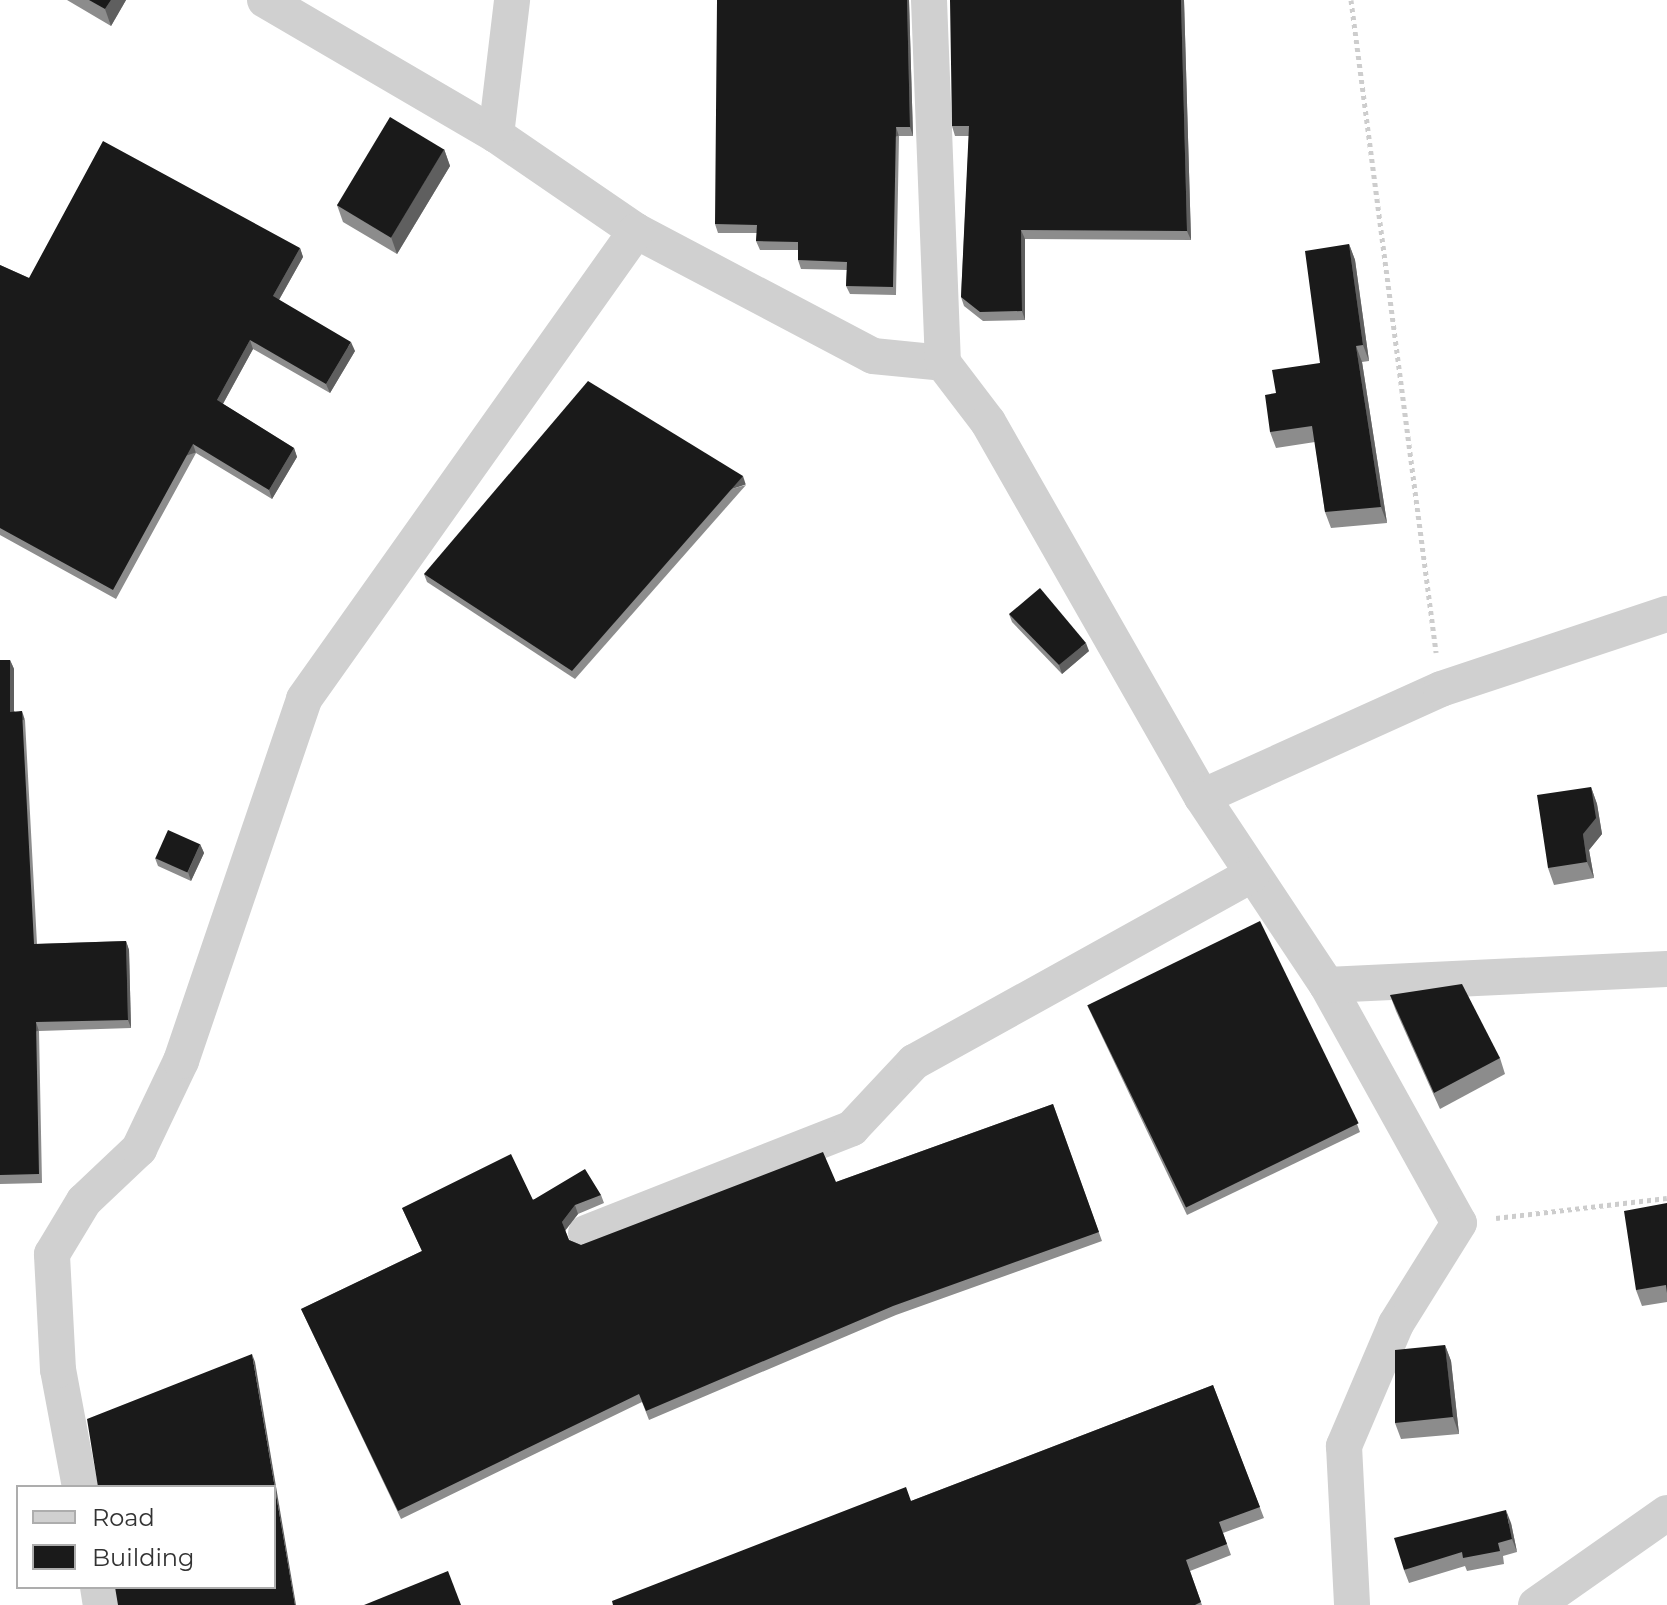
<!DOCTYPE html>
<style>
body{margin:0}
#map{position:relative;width:1667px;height:1605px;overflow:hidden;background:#fff;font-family:Montserrat,sans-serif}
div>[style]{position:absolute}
.path>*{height:5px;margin-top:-2.5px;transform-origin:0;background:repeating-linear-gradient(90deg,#cdcdcd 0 4px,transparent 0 8px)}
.minor>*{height:36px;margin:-18px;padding:0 18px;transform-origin:18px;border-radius:18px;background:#d0d0d0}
.wall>*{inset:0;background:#8c8c8c}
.shaded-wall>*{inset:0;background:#5f5f5f;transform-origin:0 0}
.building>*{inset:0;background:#1a1a1a;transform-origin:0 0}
span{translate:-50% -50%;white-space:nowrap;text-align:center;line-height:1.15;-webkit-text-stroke:8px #fff;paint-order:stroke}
.legend{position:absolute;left:16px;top:1485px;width:260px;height:104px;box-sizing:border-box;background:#fff;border:2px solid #adadad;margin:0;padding:10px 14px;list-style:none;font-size:24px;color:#333}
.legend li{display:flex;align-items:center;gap:16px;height:40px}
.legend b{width:40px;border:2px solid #adadad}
</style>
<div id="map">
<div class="path">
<div style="left:1351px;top:0;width:658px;rotate:82.57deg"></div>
<div style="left:1496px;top:1218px;width:172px;rotate:-6.7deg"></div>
</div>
<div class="minor">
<div style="left:265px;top:0;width:268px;rotate:30.3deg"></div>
<div style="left:496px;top:135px;width:170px;rotate:34.4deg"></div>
<div style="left:636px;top:231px;width:268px;rotate:27.8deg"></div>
<div style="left:873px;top:356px;width:70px;rotate:5.7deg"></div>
<div style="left:943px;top:363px;width:74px;rotate:52.7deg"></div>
<div style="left:988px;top:422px;width:432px;rotate:60.3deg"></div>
<div style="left:1202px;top:797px;width:226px;rotate:56.4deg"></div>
<div style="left:1327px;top:985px;width:272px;rotate:61deg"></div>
<div style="left:1459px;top:1223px;width:119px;rotate:122deg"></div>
<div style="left:1396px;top:1324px;width:133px;rotate:113.1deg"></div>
<div style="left:1344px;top:1446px;width:159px;rotate:87.1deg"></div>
<div style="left:929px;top:0;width:363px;rotate:87.8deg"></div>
<div style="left:496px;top:135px;width:136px;rotate:-83.2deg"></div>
<div style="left:1202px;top:797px;width:262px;rotate:-24.3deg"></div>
<div style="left:1441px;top:689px;width:238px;rotate:-18.4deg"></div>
<div style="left:1327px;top:985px;width:340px;rotate:-2.7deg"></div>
<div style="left:586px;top:1233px;width:286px;rotate:-21.5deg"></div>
<div style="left:852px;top:1128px;width:91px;rotate:-46.8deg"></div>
<div style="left:914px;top:1062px;width:386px;rotate:-29deg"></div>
<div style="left:80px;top:1487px;width:119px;rotate:-100.6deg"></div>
<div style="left:58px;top:1370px;width:116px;rotate:-93deg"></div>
<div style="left:52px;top:1254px;width:62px;rotate:-58.9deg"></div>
<div style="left:84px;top:1201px;width:76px;rotate:-43.4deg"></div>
<div style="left:139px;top:1149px;width:98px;rotate:-64.5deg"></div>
<div style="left:181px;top:1061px;width:382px;rotate:-71.2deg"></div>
<div style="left:304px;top:699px;width:574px;rotate:-54.65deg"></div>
<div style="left:98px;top:1587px;width:18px;rotate:81deg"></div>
<div style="left:1536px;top:1605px;width:160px;rotate:-35.1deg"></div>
</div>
<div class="wall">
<div style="clip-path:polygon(67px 0,126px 0,111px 26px)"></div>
<div style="clip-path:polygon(909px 0,913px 136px,899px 136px,896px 295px,850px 294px,846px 286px,847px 270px,801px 269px,798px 260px,798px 250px,760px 250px,756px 241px,757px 233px,718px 233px,715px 224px)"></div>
<div style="clip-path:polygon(1184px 0,1191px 240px,1025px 239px,1025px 320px,983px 321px,964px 306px,961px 297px,969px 136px,955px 136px,952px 126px)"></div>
<div style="clip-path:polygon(444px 149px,450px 166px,397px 254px,343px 222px,337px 205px)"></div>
<div style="clip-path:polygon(1349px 244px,1355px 260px,1369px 361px,1362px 362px,1387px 523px,1331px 528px,1325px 512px,1315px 442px,1276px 448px,1270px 432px,1276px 393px,1320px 363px)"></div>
<div style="clip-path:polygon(300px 248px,303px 257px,279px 300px,355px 351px,330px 393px,253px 349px,223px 404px,294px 448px,297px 457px,272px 499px,196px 453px,116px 599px,0 535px,0 265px,29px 278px)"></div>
<div style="clip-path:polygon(746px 485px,575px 679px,427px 582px,424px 574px)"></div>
<div style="clip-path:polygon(1009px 614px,1089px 651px,1062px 674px,1012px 622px)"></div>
<div style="clip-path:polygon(0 660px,10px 660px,14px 669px,14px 711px,25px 720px,37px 944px,126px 941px,129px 950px,131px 1028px,39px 1031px,42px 1183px,0 1184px)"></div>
<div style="clip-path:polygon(1591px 787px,1597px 804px,1602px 834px,1589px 850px,1594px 878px,1554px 885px,1548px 868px)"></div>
<div style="clip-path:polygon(200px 844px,204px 853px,191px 881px,158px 866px,155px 858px)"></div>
<div style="clip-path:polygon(1390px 995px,1500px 1058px,1505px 1074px,1440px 1109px,1396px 1011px)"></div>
<div style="clip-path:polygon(1087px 1005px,1357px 1124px,1360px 1132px,1187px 1215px)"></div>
<div style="clip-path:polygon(1053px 1104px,1102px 1241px,896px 1315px,649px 1420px,642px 1402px,401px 1519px,301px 1309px,422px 1251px,402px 1208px,601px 1195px,604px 1203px,578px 1214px,565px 1230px,569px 1240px,581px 1245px,836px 1182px)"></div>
<div style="clip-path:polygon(1667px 1203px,1667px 1302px,1642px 1306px,1636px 1290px)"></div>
<div style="clip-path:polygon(1445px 1345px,1451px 1361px,1459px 1434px,1401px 1439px,1395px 1423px)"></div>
<div style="clip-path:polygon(1213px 1385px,1264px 1518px,1223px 1533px,1231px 1555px,1190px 1571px,1202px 1605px,613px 1605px,911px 1501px)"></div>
<div style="clip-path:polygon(1511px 1523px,1517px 1552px,1503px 1556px,1504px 1564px,1467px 1571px,1465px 1566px,1409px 1583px,1404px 1570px)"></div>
</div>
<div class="shaded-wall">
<div style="clip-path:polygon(111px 0,126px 0,111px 26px,105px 9px)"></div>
<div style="clip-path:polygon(907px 0,909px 0,913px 136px,910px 127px)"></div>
<div style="clip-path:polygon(1181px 0,1184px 0,1191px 240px,1187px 231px)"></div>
<div style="left:896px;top:127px;width:9px;height:160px;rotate:72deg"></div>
<div style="clip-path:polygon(444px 149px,450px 166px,397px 254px,391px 237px)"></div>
<div style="clip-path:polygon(1021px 230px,1025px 239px,1025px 320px,1022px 311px)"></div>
<div style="clip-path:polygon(1349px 244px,1355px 260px,1369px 361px,1363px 345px)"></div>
<div style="clip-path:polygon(300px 248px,303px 257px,276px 305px,273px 296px)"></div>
<div style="clip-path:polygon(250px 340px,253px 349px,220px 409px,217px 400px)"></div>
<div style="clip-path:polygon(351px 342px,355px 351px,330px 393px,326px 384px)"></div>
<div style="clip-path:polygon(1356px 346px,1362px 362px,1387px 523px,1381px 507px)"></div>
<div style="left:193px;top:444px;width:9px;height:166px;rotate:72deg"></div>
<div style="clip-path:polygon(294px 448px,297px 457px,272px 499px,269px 490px)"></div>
<div style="left:743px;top:476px;width:9px;height:259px;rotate:72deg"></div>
<div style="clip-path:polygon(1086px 643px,1089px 651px,1062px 674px,1059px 665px)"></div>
<div style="clip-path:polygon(10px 660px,14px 669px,14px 720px,10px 712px)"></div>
<div style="left:22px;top:711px;width:9px;height:233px;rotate:72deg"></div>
<div style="clip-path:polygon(1591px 787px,1597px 804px,1602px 834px,1589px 850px,1594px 878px,1587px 862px,1583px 834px)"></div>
<div style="clip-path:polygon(200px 844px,204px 853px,191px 881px,188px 872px)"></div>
<div style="clip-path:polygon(126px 941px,129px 950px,131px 1028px,128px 1020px)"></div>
<div style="left:36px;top:1022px;width:9px;height:152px;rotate:72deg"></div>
<div style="clip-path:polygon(575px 1205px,578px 1214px,565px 1231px,562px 1222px)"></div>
<div style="clip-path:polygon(1445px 1345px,1451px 1361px,1459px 1434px,1453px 1417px)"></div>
<div style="clip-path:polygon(252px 1354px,255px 1362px,296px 1605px,295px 1605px)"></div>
<div style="clip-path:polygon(1506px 1510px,1511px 1523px,1517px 1552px,1512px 1539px)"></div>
</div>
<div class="building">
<div style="clip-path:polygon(89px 0,111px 0,105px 9px)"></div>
<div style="clip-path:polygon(717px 0,907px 0,910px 127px,896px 127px,893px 287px,846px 286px,847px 262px,798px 260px,798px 242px,756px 241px,757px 225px,715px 224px)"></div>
<div style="clip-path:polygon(950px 0,1181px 0,1187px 231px,1021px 230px,1022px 311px,980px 312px,961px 297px,969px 126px,952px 126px)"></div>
<div style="left:390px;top:117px;width:63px;height:103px;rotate:31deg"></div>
<div style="clip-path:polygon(103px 141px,300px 248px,273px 296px,351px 342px,326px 384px,250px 340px,217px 400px,294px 448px,269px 490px,193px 444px,113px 590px,0 528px,0 265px,29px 278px)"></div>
<div style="clip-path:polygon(1349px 244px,1363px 345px,1356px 346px,1381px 507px,1325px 512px,1312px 426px,1270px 432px,1265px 395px,1276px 393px,1272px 370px,1320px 363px,1305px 251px)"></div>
<div style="clip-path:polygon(588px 381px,743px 476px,572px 671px,424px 574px)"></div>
<div style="clip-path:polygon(1040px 588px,1086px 643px,1059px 665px,1009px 614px)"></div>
<div style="clip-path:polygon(0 660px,10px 660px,10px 712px,22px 711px,34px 944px,126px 941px,128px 1020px,36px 1022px,39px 1174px,0 1175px)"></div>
<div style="clip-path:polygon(1591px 787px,1596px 818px,1583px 834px,1587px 862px,1548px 868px,1537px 795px)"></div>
<div style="left:168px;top:830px;width:35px;height:31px;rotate:24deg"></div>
<div style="left:1260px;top:921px;width:225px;height:192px;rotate:64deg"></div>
<div style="clip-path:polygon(1462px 984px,1500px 1058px,1434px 1093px,1390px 995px)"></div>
<div style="clip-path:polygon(1053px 1104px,1099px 1232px,893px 1306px,646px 1411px,639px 1394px,398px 1511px,301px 1309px,422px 1251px,402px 1208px,511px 1154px,533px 1200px,585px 1169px,601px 1195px,575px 1205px,562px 1222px,569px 1240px,581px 1245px,823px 1152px,836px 1182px)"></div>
<div style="clip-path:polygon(1667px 1203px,1667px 1293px,1666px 1285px,1636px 1290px,1624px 1211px)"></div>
<div style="clip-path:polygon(1445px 1345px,1453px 1417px,1395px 1423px,1395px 1350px)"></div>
<div style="clip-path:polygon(252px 1354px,295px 1605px,118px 1605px,115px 1587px,274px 1587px,274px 1487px,98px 1487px,87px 1419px)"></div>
<div style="clip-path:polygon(1213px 1385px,1260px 1507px,1219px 1522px,1227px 1544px,1186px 1560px,1201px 1602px,1195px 1605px,613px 1605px,612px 1601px,906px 1487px,911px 1501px)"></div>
<div style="clip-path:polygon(1506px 1510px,1512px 1539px,1498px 1543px,1500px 1551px,1463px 1558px,1462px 1552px,1404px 1570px,1394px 1538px)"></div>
<div style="clip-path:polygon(448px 1571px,461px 1605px,364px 1605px)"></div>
</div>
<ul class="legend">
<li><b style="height:10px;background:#d0d0d0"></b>Road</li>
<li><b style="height:22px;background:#1a1a1a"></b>Building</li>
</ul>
</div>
